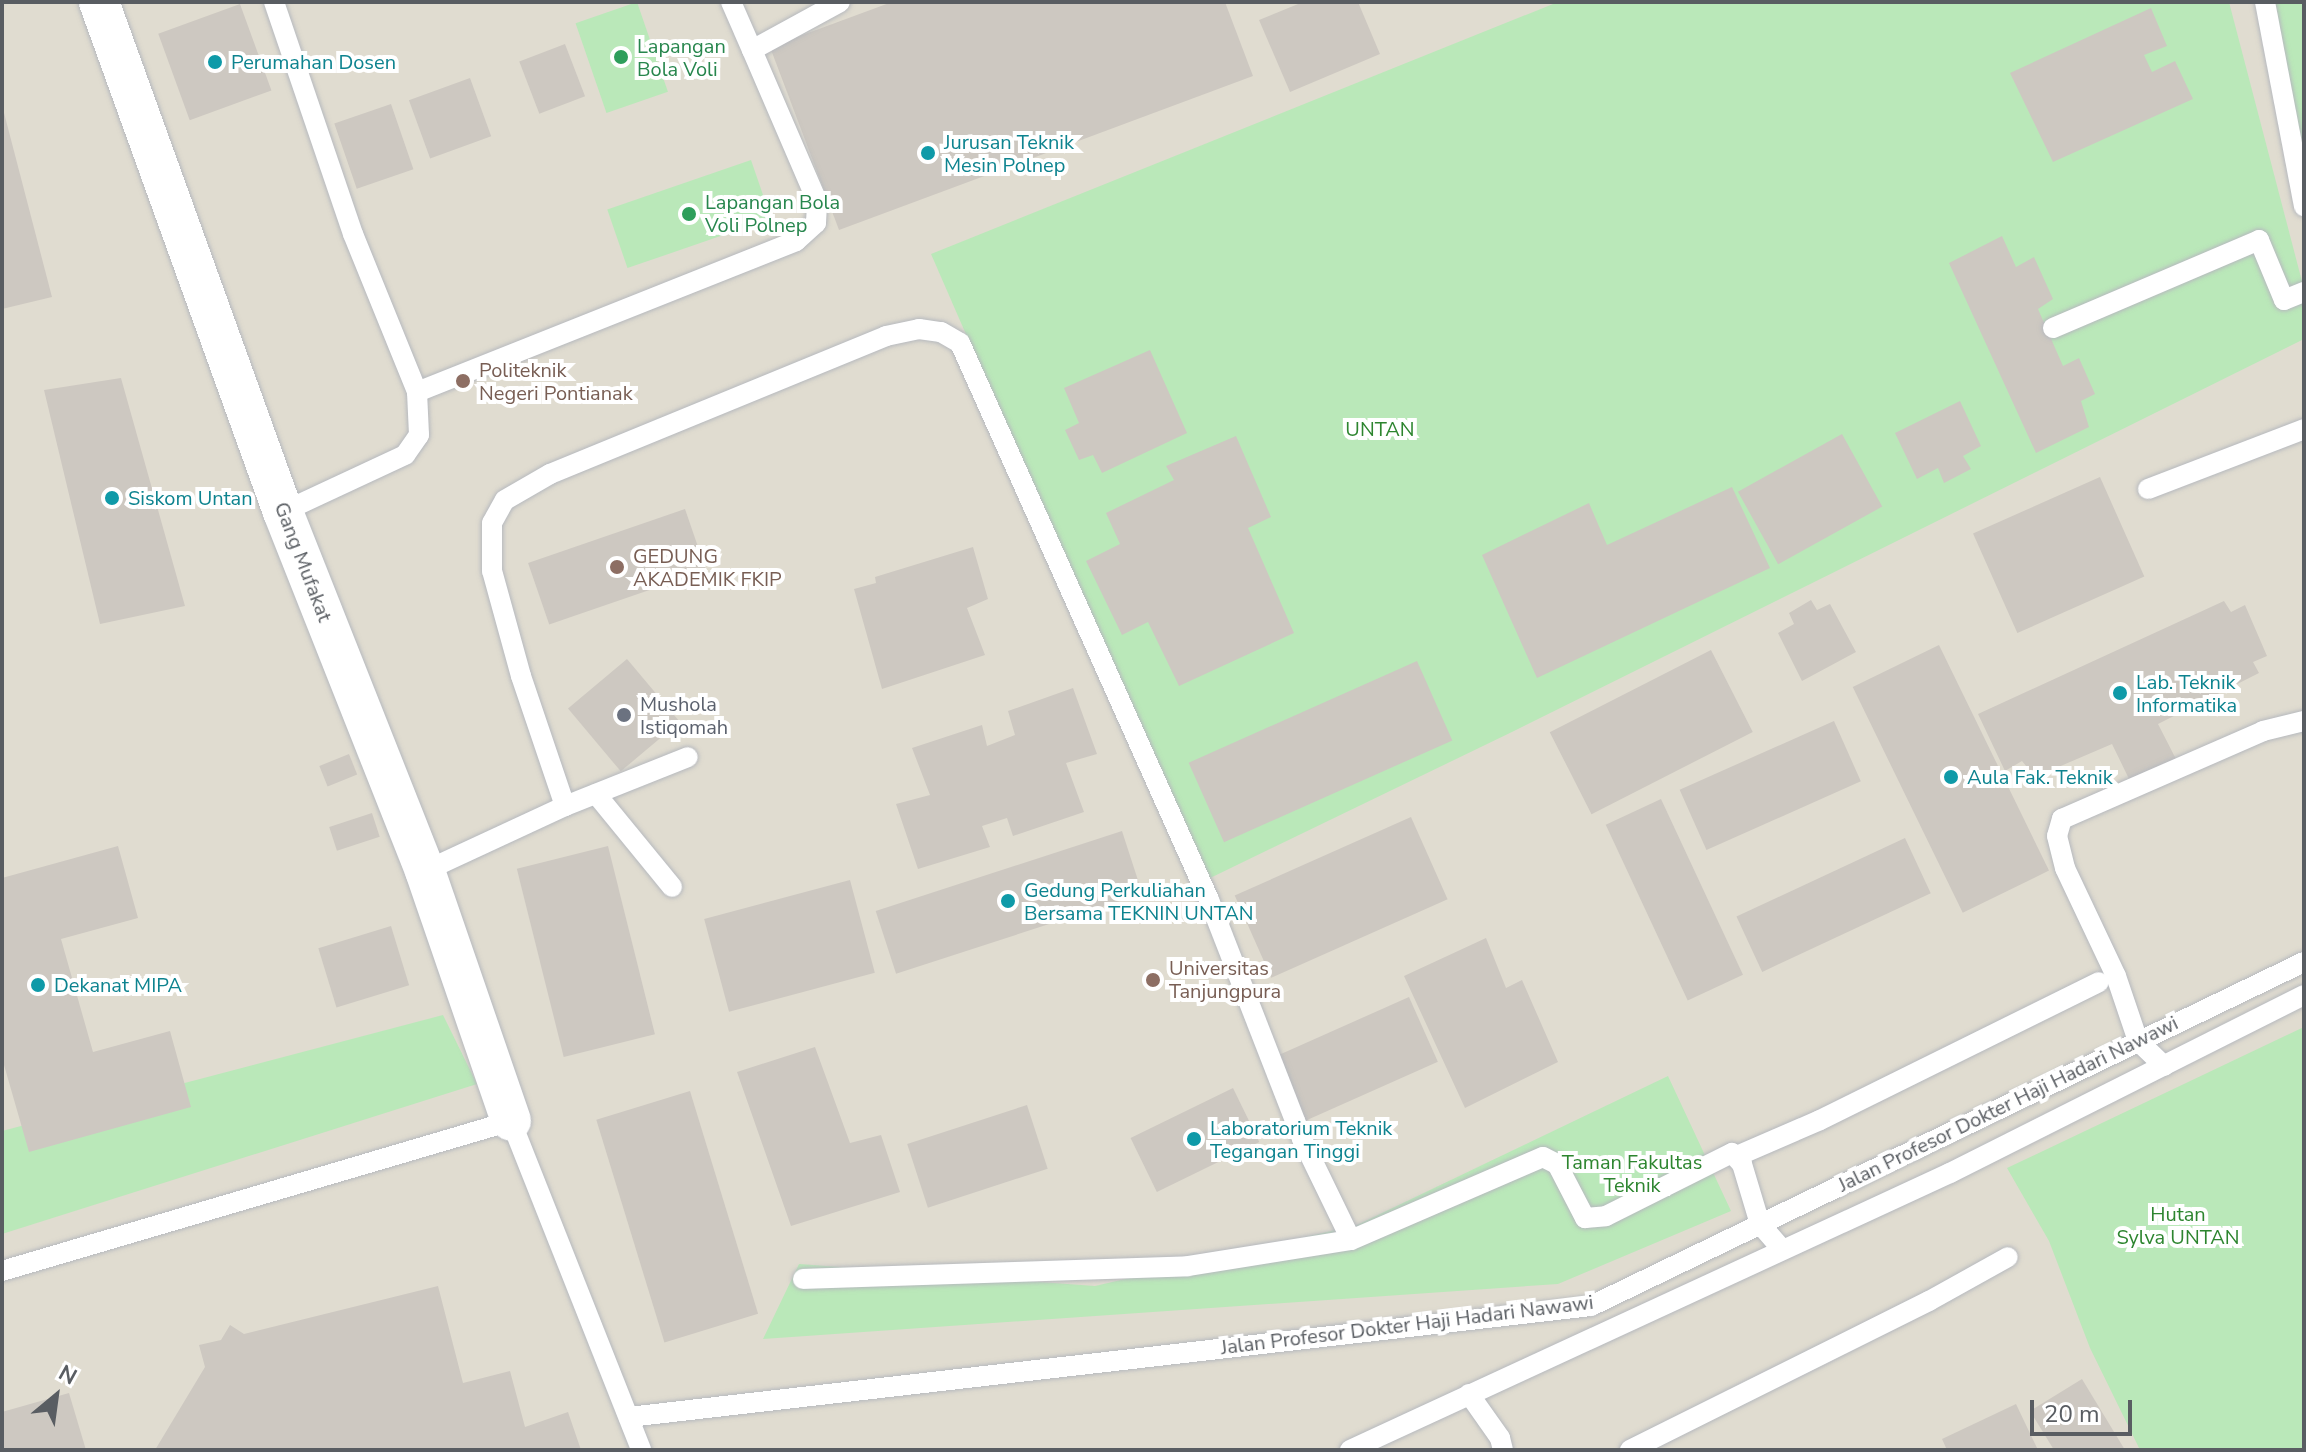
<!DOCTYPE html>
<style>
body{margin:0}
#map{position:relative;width:2306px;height:1452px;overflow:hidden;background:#edeae0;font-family:"Nunito Sans",sans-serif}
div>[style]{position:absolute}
.education>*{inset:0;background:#e0dcd0;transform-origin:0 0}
.green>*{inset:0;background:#bae8b9;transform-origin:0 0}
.building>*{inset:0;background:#cdc8c1;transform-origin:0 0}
.roads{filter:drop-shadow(0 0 2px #b6b9be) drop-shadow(0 0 2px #b6b9be)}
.service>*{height:20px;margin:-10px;padding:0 10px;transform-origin:10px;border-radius:10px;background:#fff}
.minor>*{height:40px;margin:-20px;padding:0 20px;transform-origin:20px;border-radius:20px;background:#fff}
.dots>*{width:22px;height:22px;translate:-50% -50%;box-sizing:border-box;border:4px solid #fff;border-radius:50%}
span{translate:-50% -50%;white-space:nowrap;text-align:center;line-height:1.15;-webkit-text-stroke:8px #fff;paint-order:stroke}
.leisure-label{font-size:20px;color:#27864d}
.left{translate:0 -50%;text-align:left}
.culture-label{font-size:20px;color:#0d838f}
.education-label{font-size:20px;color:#785e54}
.park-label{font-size:20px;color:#2d852f}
.street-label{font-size:20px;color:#595d62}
.worship-label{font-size:20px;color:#5b616d}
.frame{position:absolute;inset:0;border:4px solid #595d62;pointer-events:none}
.north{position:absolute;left:16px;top:1356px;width:80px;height:80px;-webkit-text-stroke:6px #fff;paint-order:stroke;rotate:29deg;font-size:22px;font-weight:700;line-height:32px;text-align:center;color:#595d62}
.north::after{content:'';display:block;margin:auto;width:28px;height:36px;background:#595d62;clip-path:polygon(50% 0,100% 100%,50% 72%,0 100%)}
.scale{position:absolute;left:2030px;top:1400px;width:102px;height:36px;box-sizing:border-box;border:4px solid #595d62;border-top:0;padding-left:10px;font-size:24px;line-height:28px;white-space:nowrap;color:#595d62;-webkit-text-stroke:6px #fff;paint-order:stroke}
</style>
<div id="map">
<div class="education">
<div style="left:2px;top:2px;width:2302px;height:1448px"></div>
</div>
<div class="green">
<div style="left:637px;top:2px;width:95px;height:65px;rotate:71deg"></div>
<div style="clip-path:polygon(1558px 2px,2229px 2px,2304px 289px,2304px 339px,1514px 731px,1204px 881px,931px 254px)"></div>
<div style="clip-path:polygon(2275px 2px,2304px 2px,2304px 166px)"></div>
<div style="left:751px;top:160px;width:62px;height:152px;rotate:71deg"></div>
<div style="clip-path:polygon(443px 1015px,477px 1084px,2px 1234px,2px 1131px)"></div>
<div style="clip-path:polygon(2304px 1027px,2304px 1450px,2140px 1450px,2090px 1348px,2049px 1241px,2007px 1168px)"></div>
<div style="clip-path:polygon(1668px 1076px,1731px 1211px,1558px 1284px,763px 1339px,799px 1264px,1095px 1286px,1357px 1225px)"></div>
</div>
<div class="building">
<div style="clip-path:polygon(892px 2px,1225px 2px,1253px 76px,839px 230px,770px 47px)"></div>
<div style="clip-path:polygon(1303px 2px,1358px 2px,1380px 54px,1290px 92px,1259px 20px)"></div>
<div style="left:240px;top:4px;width:92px;height:87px;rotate:70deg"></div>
<div style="clip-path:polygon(2151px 8px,2167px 46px,2144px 55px,2152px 72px,2175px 61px,2193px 99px,2053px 162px,2010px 73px)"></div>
<div style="left:565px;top:44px;width:56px;height:49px;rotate:69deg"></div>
<div style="left:470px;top:78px;width:62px;height:65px;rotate:70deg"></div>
<div style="left:391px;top:104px;width:69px;height:60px;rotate:71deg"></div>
<div style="clip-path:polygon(2px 105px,52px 297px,2px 309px)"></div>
<div style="clip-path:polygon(2002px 236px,2016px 267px,2034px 257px,2053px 299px,2038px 309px,2063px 366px,2079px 358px,2095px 394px,2081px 401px,2089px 427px,2036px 453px,1949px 263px)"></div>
<div style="clip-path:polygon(1150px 350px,1187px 433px,1102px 473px,1093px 455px,1079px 460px,1065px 430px,1079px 423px,1064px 388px)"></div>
<div style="clip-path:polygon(121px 378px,185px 606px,100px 624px,44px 390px)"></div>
<div style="clip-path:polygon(1960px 401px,1981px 446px,1963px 456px,1971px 469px,1944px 483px,1938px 468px,1917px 479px,1895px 433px)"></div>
<div style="left:1842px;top:434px;width:83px;height:119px;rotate:61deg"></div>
<div style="clip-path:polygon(1236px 436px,1271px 517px,1248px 528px,1294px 633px,1179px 686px,1148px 622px,1122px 635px,1086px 561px,1120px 544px,1106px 513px,1174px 480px,1166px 466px)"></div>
<div style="left:2100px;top:477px;width:109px;height:139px;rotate:66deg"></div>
<div style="clip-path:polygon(1732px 487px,1770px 568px,1537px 678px,1482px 555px,1589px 503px,1607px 545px)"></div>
<div style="left:685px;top:509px;width:65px;height:166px;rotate:71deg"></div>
<div style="clip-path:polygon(973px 547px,988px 599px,967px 608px,985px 655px,882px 689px,854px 589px,876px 583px,875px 577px)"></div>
<div style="clip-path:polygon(1811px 600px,1817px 610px,1830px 604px,1856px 652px,1802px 681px,1778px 633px,1794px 624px,1789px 613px)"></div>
<div style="clip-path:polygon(2224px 601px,2231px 612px,2245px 605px,2267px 656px,2253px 662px,2259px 673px,2158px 724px,2177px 761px,2131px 783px,2112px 744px,2035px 777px,2022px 761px,2005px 771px,1978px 714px)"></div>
<div style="left:1939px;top:645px;width:251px;height:96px;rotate:64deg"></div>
<div style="left:1711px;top:650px;width:92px;height:181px;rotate:63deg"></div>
<div style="left:627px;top:659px;width:82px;height:77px;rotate:50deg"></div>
<div style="left:1417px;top:661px;width:87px;height:250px;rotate:66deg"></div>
<div style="clip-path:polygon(1073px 688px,1097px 754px,1066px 763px,1084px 812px,1013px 836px,1007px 818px,982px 826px,990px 847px,918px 869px,896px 804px,930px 795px,912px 748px,982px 725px,987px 746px,1015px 735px,1008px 711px)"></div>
<div style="left:1834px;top:721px;width:66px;height:169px;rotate:66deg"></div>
<div style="left:349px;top:754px;width:22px;height:32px;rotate:68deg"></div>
<div style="left:1661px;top:799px;width:194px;height:61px;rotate:65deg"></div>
<div style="left:372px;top:813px;width:25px;height:45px;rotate:72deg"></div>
<div style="left:1411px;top:817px;width:90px;height:193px;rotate:66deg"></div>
<div style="left:1122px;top:831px;width:66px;height:259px;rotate:72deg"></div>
<div style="left:1905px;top:838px;width:61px;height:186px;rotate:65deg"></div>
<div style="clip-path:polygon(118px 846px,138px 918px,61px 939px,93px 1052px,170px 1031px,191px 1107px,29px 1152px,2px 1058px,2px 878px)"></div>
<div style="left:608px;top:846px;width:194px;height:94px;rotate:76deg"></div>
<div style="left:850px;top:880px;width:96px;height:151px;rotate:75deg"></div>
<div style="left:391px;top:926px;width:62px;height:76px;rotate:73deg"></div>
<div style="clip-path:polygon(1486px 938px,1506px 988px,1522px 980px,1558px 1062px,1465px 1108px,1404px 976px)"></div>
<div style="left:1409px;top:997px;width:71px;height:145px;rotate:66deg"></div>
<div style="clip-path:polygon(815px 1047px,850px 1143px,881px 1135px,900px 1192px,791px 1226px,737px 1072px)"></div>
<div style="left:1233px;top:1088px;width:60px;height:114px;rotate:64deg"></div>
<div style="left:690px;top:1091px;width:233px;height:98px;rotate:73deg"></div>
<div style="left:1027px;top:1105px;width:67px;height:126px;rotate:72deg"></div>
<div style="clip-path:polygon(438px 1286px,463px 1383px,510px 1371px,525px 1427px,568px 1412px,581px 1450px,155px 1450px,205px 1367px,199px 1345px,221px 1340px,230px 1325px,244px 1334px)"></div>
<div style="clip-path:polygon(2082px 1379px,2125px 1450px,2054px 1450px,2030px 1411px)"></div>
<div style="clip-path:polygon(69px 1393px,86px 1450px,2px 1450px,2px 1412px)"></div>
<div style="clip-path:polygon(2016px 1404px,2038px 1450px,1947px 1450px,1942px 1439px)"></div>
</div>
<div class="roads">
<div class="service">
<div style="left:274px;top:2px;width:245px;rotate:71.2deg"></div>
<div style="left:353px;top:234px;width:170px;rotate:67.9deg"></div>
<div style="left:417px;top:392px;width:43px;rotate:87.3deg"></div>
<div style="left:419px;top:435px;width:24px;rotate:125deg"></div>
<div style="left:405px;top:455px;width:135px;rotate:155deg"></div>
<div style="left:731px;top:2px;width:52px;rotate:66.4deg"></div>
<div style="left:2265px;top:2px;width:208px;rotate:79.2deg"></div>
<div style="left:2053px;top:328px;width:224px;rotate:-23.1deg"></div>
<div style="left:2259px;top:240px;width:65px;rotate:67.4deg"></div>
<div style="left:2284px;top:300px;width:22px;rotate:-22deg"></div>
<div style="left:417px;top:392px;width:408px;rotate:-21.7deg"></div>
<div style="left:796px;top:241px;width:27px;rotate:-42deg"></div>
<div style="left:816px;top:223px;width:22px;rotate:-87deg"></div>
<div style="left:817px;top:201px;width:164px;rotate:-113.3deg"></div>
<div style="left:752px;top:50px;width:100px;rotate:-28.6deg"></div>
<div style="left:2148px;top:489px;width:167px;rotate:-21deg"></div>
<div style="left:596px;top:794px;width:120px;rotate:50.7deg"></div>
<div style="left:565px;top:806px;width:137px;rotate:-108.7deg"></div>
<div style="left:521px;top:676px;width:109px;rotate:-105.4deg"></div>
<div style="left:492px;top:571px;width:48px;rotate:-90deg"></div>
<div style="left:492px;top:523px;width:26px;rotate:-61deg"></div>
<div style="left:505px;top:500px;width:52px;rotate:-30deg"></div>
<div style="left:550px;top:474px;width:363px;rotate:-22.3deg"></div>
<div style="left:886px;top:336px;width:34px;rotate:-12deg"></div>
<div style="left:919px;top:329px;width:22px;rotate:8deg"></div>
<div style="left:941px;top:332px;width:22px;rotate:30deg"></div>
<div style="left:960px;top:343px;width:610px;rotate:65.91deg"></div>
<div style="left:1209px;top:900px;width:256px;rotate:68.7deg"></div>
<div style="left:1302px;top:1139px;width:112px;rotate:64.1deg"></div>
<div style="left:1351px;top:1240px;width:209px;rotate:-23.4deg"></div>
<div style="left:1543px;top:1157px;width:16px;rotate:27deg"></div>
<div style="left:1557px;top:1164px;width:61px;rotate:62.6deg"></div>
<div style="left:1585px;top:1218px;width:21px;rotate:-5deg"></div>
<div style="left:1606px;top:1216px;width:141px;rotate:-26.6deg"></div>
<div style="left:1732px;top:1153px;width:15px;rotate:48deg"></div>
<div style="left:1742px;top:1164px;width:63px;rotate:73.3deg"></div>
<div style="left:1760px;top:1224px;width:32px;rotate:49deg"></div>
<div style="left:425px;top:871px;width:154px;rotate:-24.9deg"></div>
<div style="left:565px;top:806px;width:132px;rotate:-21.7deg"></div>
<div style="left:2164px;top:1066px;width:36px;rotate:-136deg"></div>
<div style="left:2138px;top:1041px;width:69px;rotate:-108.7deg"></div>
<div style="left:2116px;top:976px;width:119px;rotate:-115.3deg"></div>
<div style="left:2065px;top:868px;width:33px;rotate:-104deg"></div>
<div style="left:2057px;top:836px;width:18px;rotate:-74deg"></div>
<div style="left:2062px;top:819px;width:219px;rotate:-23.6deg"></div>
<div style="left:2263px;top:731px;width:42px;rotate:-13.7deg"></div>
<div style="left:1737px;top:1156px;width:90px;rotate:-23.4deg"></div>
<div style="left:1820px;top:1120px;width:311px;rotate:-26.3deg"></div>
<div style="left:2px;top:1271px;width:531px;rotate:-16.42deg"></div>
<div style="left:511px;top:1121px;width:354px;rotate:68.4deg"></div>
<div style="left:803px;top:1279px;width:385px;rotate:-1.9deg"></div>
<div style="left:1188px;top:1266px;width:165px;rotate:-9.1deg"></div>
<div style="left:1469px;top:1394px;width:54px;rotate:54.8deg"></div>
<div style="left:1500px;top:1438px;width:12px;rotate:76deg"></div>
<div style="left:629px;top:1417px;width:968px;rotate:-6.58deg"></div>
<div style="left:1591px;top:1306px;width:792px;rotate:-25.76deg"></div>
<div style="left:1350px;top:1450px;width:661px;rotate:-24.78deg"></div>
<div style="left:1950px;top:1173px;width:396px;rotate:-26.7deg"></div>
<div style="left:1630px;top:1450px;width:334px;rotate:-26.5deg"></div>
<div style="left:1929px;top:1301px;width:90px;rotate:-29.1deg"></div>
</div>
<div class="minor">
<div style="left:99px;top:2px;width:542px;rotate:70.16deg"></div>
<div style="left:283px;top:512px;width:386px;rotate:68.4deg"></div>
<div style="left:425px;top:871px;width:264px;rotate:71deg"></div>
</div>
</div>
<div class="dots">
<div style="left:621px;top:57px;background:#2e9e5b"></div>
<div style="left:215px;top:62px;background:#0f9aa8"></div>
<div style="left:928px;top:153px;background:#0f9aa8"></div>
<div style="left:689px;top:214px;background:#2e9e5b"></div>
<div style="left:463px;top:381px;background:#8d6e63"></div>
<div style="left:112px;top:498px;background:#0f9aa8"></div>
<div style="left:617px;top:567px;background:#8d6e63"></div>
<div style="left:2120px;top:693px;background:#0f9aa8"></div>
<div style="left:624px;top:715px;background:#6b7280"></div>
<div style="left:1951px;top:777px;background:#0f9aa8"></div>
<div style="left:1008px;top:901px;background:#0f9aa8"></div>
<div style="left:1153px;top:980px;background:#8d6e63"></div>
<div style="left:38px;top:985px;background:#0f9aa8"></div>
<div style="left:1194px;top:1139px;background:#0f9aa8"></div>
</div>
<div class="leisure-label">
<span class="left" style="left:637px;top:58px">Lapangan<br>Bola Voli</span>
<span class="left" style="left:705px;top:214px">Lapangan Bola<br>Voli Polnep</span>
</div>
<div class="culture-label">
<span class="left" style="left:231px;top:62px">Perumahan Dosen</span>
<span class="left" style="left:944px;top:154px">Jurusan Teknik<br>Mesin Polnep</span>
<span class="left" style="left:128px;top:498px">Siskom Untan</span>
<span class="left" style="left:2136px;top:694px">Lab. Teknik<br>Informatika</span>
<span class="left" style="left:1967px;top:777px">Aula Fak. Teknik</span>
<span class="left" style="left:1024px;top:902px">Gedung Perkuliahan<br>Bersama TEKNIN UNTAN</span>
<span class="left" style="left:54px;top:985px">Dekanat MIPA</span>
<span class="left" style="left:1210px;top:1140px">Laboratorium Teknik<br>Tegangan Tinggi</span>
</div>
<div class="education-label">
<span class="left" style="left:479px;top:382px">Politeknik<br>Negeri Pontianak</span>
<span class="left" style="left:633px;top:568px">GEDUNG<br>AKADEMIK FKIP</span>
<span class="left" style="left:1169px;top:980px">Universitas<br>Tanjungpura</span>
</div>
<div class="park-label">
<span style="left:1380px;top:429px">UNTAN</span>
<span style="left:1632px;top:1174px">Taman Fakultas<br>Teknik</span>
<span style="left:2178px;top:1226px">Hutan<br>Sylva UNTAN</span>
</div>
<div class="street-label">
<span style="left:303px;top:562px;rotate:69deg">Gang Mufakat</span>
<span style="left:2008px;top:1104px;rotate:-26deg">Jalan Profesor Dokter Haji Hadari Nawawi</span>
<span style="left:1407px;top:1325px;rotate:-7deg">Jalan Profesor Dokter Haji Hadari Nawawi</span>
</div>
<div class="worship-label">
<span class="left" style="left:640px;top:716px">Mushola<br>Istiqomah</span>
</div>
<div class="frame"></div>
<div class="north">N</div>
<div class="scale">20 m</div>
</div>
